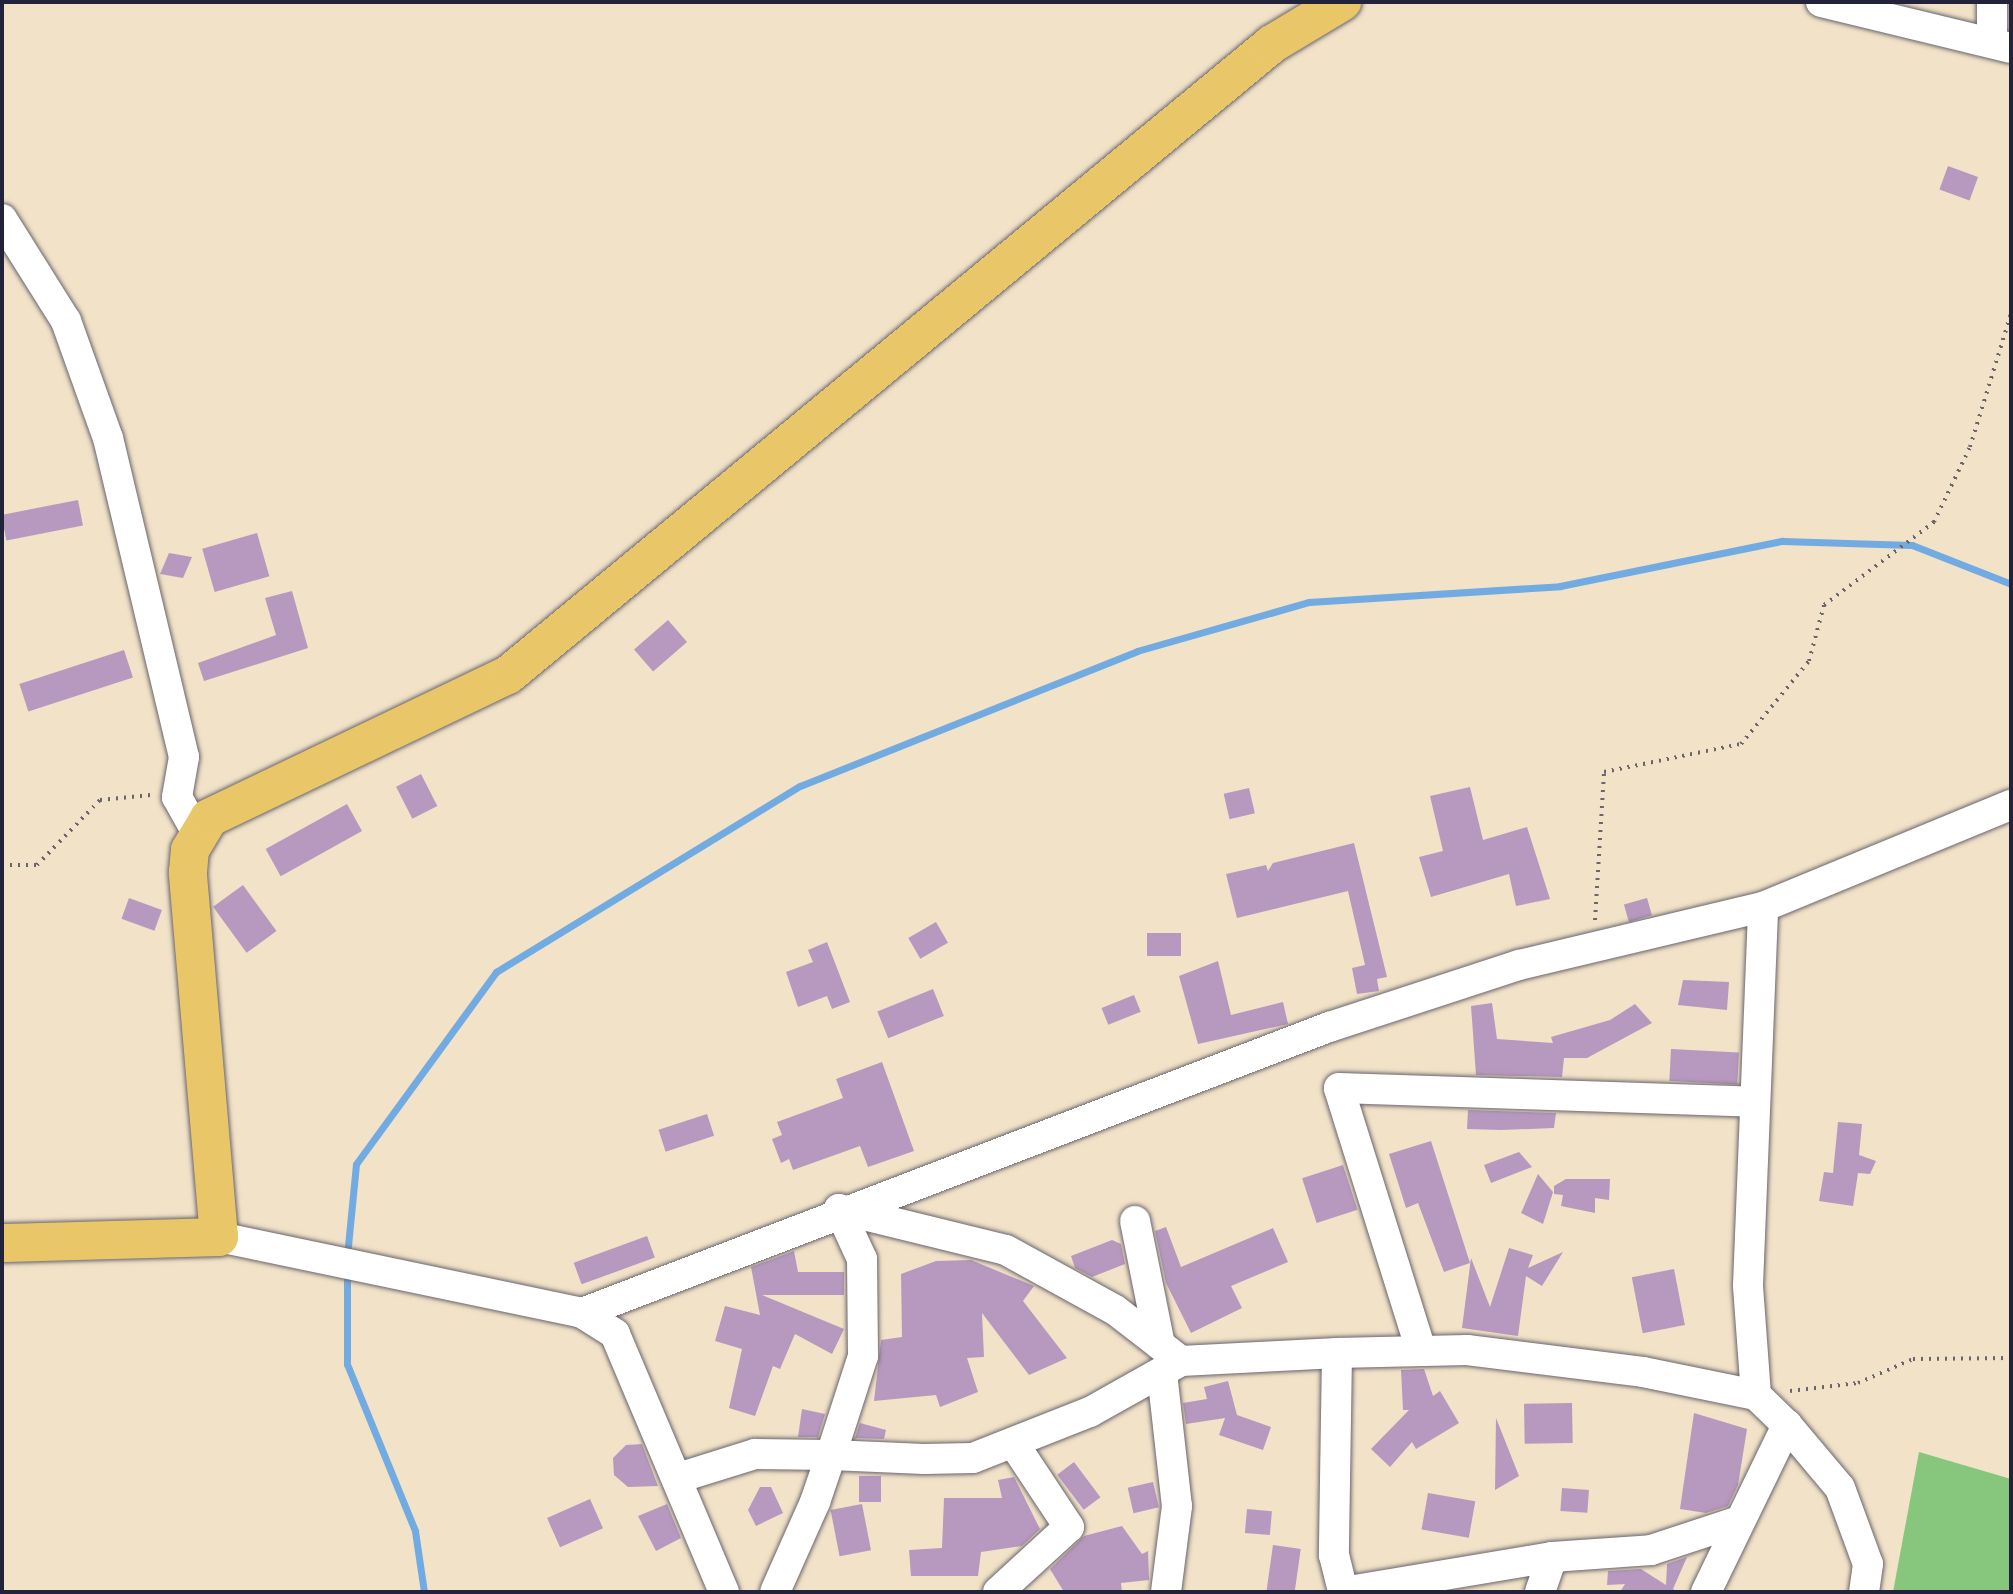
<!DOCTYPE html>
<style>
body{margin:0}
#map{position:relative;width:2013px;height:1594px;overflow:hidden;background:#f1e2c8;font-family:"Shantell Sans",sans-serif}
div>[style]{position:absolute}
.green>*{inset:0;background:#87c67d}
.stream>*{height:7px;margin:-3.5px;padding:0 3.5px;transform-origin:3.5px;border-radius:3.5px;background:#71abe2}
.building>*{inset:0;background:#b799bf;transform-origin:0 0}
.path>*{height:4px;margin-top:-2px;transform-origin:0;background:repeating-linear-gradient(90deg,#6a656c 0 2px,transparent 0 8px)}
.roads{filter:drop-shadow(0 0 2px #6a656c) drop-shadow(0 0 2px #6a656c)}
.minor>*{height:30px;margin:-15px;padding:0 15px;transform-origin:15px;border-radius:15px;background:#fff}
.major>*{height:38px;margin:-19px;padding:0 19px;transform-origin:19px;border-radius:19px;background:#e9c769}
span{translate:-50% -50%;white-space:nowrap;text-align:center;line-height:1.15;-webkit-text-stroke:7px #f6f6f2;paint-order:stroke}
.frame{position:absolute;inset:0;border:4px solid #22223b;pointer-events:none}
</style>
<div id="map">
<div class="green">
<div style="clip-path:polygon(1919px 1452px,2011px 1479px,2011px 1592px,1893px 1592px)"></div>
</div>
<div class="stream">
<div style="left:347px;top:1256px;width:92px;rotate:-84.4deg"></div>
<div style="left:356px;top:1164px;width:238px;rotate:-53.9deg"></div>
<div style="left:496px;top:972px;width:356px;rotate:-31.5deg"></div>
<div style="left:800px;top:786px;width:363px;rotate:-21.8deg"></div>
<div style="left:1137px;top:651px;width:179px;rotate:-15.9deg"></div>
<div style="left:1309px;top:602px;width:252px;rotate:-3.6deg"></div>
<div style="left:1560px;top:586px;width:227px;rotate:-11.5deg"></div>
<div style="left:1782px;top:541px;width:130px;rotate:1.8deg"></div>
<div style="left:1912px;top:545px;width:106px;rotate:21.5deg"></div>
<div style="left:347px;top:1272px;width:92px;rotate:90deg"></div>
<div style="left:347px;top:1364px;width:180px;rotate:67.8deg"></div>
<div style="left:415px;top:1531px;width:62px;rotate:81.6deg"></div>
</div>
<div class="building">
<div style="left:1948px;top:166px;width:32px;height:25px;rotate:20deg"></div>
<div style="left:78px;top:500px;width:26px;height:78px;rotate:79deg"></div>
<div style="left:257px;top:533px;width:45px;height:57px;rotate:74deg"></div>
<div style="clip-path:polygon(169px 553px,192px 557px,183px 578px,160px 574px)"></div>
<div style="clip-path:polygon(292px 591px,308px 648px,204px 681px,198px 663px,276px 635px,265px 598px)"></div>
<div style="left:668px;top:620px;width:29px;height:45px;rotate:49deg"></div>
<div style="left:124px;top:650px;width:29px;height:110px;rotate:72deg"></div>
<div style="left:421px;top:774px;width:36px;height:28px;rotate:63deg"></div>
<div style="clip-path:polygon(1470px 787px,1483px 840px,1527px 827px,1550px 899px,1516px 906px,1509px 874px,1431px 897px,1419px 857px,1443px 851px,1430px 796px)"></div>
<div style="left:1249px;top:788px;width:26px;height:26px;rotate:77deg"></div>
<div style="left:347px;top:804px;width:31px;height:93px;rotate:61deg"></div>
<div style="clip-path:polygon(1354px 843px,1387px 977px,1377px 979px,1379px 991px,1357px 994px,1352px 968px,1365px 965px,1348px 891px,1237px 918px,1226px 874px,1266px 865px,1268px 871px,1273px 863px)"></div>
<div style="left:243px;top:885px;width:57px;height:37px;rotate:54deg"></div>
<div style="left:129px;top:898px;width:35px;height:22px;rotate:20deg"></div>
<div style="left:1647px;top:898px;width:18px;height:24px;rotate:74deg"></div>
<div style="left:936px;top:922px;width:24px;height:32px;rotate:60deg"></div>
<div style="left:1181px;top:933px;width:23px;height:34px;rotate:90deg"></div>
<div style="clip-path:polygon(827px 942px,850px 1002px,832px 1009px,827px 996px,798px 1007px,786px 972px,813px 962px,808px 950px)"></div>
<div style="clip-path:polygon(1218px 961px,1231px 1015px,1283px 1002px,1288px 1024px,1198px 1044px,1179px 976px)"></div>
<div style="clip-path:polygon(1683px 980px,1729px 982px,1727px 1010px,1678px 1005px)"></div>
<div style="left:933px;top:989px;width:29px;height:60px;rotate:68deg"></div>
<div style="left:1134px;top:995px;width:18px;height:35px;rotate:68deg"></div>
<div style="clip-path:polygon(1492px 1003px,1497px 1039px,1553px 1043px,1551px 1037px,1610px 1020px,1635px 1004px,1652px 1023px,1587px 1058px,1564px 1058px,1562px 1077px,1476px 1075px,1471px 1006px)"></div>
<div style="left:1671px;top:1049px;width:68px;height:32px;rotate:3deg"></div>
<div style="clip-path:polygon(882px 1062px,914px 1151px,868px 1167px,860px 1146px,793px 1170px,789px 1159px,781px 1163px,772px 1139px,782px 1135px,777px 1122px,843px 1098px,836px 1079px)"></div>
<div style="clip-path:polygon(1468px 1110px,1556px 1113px,1554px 1128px,1501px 1130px,1467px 1129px)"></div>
<div style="left:707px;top:1114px;width:23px;height:51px;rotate:72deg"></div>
<div style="clip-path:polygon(1838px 1122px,1862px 1124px,1859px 1155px,1876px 1161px,1870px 1174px,1858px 1173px,1853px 1206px,1819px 1201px,1824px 1172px,1833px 1173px)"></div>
<div style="clip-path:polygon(1431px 1141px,1470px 1263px,1444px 1272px,1418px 1203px,1406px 1208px,1389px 1154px)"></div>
<div style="clip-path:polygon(1519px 1152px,1532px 1167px,1491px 1183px,1484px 1165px)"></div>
<div style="left:1343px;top:1165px;width:47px;height:43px;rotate:72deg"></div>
<div style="clip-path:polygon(1538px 1174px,1553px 1192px,1543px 1224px,1521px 1213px)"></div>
<div style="clip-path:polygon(1566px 1179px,1610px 1179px,1609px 1200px,1595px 1198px,1595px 1213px,1561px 1206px,1563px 1195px,1554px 1194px,1554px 1186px)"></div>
<div style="clip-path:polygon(1166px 1227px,1181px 1267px,1273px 1228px,1288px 1262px,1231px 1286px,1242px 1308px,1191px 1333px,1166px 1283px,1155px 1231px)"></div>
<div style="left:647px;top:1236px;width:23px;height:78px;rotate:70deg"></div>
<div style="clip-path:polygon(1112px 1240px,1121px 1244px,1125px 1264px,1092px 1277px,1075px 1268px,1071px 1256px)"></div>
<div style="clip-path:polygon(1509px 1248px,1533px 1255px,1528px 1268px,1563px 1252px,1542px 1286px,1526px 1276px,1518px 1336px,1462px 1328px,1471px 1258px,1490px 1307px)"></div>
<div style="clip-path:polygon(794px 1251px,798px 1272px,844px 1272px,844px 1295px,762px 1295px,844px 1329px,832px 1354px,795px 1334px,780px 1369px,773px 1366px,755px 1416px,729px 1408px,742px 1349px,715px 1341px,725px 1306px,760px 1315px,751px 1267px)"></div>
<div style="clip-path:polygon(971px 1260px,1034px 1286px,1023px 1301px,1067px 1358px,1029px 1375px,982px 1313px,984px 1357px,967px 1358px,978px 1392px,940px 1407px,936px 1395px,874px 1401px,881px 1340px,902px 1337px,901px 1274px,936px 1261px)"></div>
<div style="left:1674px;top:1269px;width:57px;height:43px;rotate:79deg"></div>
<div style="clip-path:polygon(1424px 1369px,1433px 1396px,1440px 1391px,1459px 1423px,1416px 1449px,1412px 1442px,1390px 1467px,1371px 1449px,1409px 1410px,1403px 1410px,1401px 1370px)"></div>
<div style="clip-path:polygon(1228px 1381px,1237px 1415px,1271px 1427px,1263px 1450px,1219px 1435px,1225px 1418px,1186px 1424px,1183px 1403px,1207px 1399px,1204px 1387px)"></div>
<div style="left:1572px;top:1403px;width:40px;height:48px;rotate:89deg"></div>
<div style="clip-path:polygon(802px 1409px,825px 1414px,818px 1437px,798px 1437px)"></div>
<div style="clip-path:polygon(1694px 1413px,1747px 1429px,1738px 1485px,1728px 1506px,1706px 1513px,1680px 1509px)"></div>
<div style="clip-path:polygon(1496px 1418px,1519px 1476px,1495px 1490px)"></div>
<div style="clip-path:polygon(860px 1423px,886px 1430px,884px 1439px,855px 1438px)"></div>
<div style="clip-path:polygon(642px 1444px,658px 1486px,628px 1487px,614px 1475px,613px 1458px,626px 1445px)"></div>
<div style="left:1074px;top:1462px;width:44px;height:21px;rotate:53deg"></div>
<div style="left:859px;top:1476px;width:22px;height:26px"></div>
<div style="clip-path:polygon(1014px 1477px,1040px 1529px,1022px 1546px,981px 1552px,978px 1576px,911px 1576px,909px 1550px,942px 1548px,944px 1498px,1002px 1498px,998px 1480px)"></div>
<div style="left:1153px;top:1482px;width:26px;height:26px;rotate:77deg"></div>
<div style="clip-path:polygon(760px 1487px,771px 1487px,783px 1513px,756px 1526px,748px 1510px)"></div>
<div style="left:1562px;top:1488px;width:27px;height:23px;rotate:4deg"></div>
<div style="left:1428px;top:1493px;width:48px;height:37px;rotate:10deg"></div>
<div style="left:590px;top:1499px;width:32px;height:47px;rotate:66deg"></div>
<div style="clip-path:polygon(667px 1504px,681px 1538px,656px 1551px,638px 1516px)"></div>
<div style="left:862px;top:1504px;width:47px;height:32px;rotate:79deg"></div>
<div style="left:1247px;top:1509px;width:25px;height:24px;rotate:5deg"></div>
<div style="clip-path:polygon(1122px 1526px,1142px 1554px,1148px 1551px,1149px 1580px,1121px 1583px,1122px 1592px,1064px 1592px,1050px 1569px,1084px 1536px)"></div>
<div style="left:1273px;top:1545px;width:28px;height:48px;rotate:8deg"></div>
<div style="clip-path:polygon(1687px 1557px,1673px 1589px,1678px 1592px,1620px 1592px,1625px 1584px,1607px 1585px,1608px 1571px,1641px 1569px,1666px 1585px,1667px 1564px)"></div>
</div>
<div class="path">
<div style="left:2px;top:865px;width:35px"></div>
<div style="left:37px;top:865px;width:91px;rotate:-45.9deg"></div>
<div style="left:100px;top:800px;width:51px;rotate:-5.6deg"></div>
<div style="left:1595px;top:920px;width:148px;rotate:-86.5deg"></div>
<div style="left:1604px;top:772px;width:140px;rotate:-11.6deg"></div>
<div style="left:1741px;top:744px;width:107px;rotate:-50.7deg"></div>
<div style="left:1809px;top:661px;width:58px;rotate:-75deg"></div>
<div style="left:1824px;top:605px;width:138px;rotate:-37deg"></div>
<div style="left:1934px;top:522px;width:83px;rotate:-64.4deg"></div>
<div style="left:1970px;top:447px;width:139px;rotate:-72.9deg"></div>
<div style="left:1790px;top:1391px;width:68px;rotate:-6.7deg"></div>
<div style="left:1858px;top:1383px;width:60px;rotate:-23.6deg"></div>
<div style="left:1913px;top:1359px;width:98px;rotate:-0.6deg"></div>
</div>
<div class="roads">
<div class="minor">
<div style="left:1821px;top:2px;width:195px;rotate:13.6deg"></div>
<div style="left:1992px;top:2px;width:41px;rotate:90deg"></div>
<div style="left:2px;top:219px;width:120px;rotate:57.9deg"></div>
<div style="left:66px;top:321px;width:124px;rotate:70.3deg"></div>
<div style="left:108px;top:438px;width:328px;rotate:76.6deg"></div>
<div style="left:184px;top:757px;width:41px;rotate:99.9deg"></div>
<div style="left:177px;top:797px;width:41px;rotate:60.9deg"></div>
<div style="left:1135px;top:1221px;width:126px;rotate:78.6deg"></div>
<div style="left:219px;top:1237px;width:371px;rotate:11.8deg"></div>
<div style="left:582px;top:1313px;width:39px;rotate:32deg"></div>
<div style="left:615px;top:1334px;width:280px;rotate:67.1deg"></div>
<div style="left:582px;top:1313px;width:800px;rotate:-20.95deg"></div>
<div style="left:1329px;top:1027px;width:200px;rotate:-18.1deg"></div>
<div style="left:1519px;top:965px;width:251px;rotate:-13.4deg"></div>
<div style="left:1763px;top:907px;width:268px;rotate:-22.4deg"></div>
<div style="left:1420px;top:1347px;width:271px;rotate:-107.4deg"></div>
<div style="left:1339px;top:1088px;width:416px;rotate:1.9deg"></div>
<div style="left:1337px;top:1353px;width:130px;rotate:-1.3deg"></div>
<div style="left:1467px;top:1350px;width:177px;rotate:7.1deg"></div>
<div style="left:1643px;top:1372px;width:115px;rotate:11.5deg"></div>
<div style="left:1756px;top:1395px;width:43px;rotate:44.1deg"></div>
<div style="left:1181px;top:1361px;width:156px;rotate:-2.9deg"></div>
<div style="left:1337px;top:1353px;width:202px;rotate:90.9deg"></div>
<div style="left:1334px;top:1555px;width:38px;rotate:76deg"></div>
<div style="left:1343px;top:1592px;width:212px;rotate:-9.5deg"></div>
<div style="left:1552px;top:1557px;width:99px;rotate:-4deg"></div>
<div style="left:1651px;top:1550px;width:93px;rotate:-18.2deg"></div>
<div style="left:1162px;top:1373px;width:134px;rotate:83.6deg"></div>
<div style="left:1177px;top:1506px;width:87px;rotate:97.3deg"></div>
<div style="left:1756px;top:1395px;width:110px;rotate:-94.2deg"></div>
<div style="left:1748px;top:1285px;width:378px;rotate:-87.7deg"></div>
<div style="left:678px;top:1478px;width:81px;rotate:-17.3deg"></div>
<div style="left:755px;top:1454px;width:76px;rotate:0.8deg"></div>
<div style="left:831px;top:1455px;width:93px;rotate:2.5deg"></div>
<div style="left:924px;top:1459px;width:49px;rotate:-1.2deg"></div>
<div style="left:973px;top:1458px;width:126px;rotate:-21.5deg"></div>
<div style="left:1090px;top:1412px;width:104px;rotate:-29.3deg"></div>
<div style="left:1181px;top:1361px;width:83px;rotate:-142.3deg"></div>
<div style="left:1115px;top:1310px;width:124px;rotate:-151.2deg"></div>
<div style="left:1006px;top:1250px;width:172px;rotate:-166.2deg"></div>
<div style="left:839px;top:1209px;width:55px;rotate:65.3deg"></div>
<div style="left:862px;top:1259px;width:97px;rotate:89.4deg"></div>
<div style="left:863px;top:1356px;width:104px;rotate:107.9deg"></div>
<div style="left:831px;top:1455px;width:50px;rotate:108.8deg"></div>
<div style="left:815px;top:1502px;width:98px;rotate:114deg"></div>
<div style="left:998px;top:1592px;width:96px;rotate:-42.5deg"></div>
<div style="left:1069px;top:1527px;width:96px;rotate:-123.5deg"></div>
<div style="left:1540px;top:1592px;width:37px;rotate:-71deg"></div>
<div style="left:1706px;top:1592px;width:186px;rotate:-64.1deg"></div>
<div style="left:1787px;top:1425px;width:82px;rotate:49.9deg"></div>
<div style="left:1840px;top:1488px;width:81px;rotate:69.8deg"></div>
<div style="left:1868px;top:1564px;width:28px;rotate:98deg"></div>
</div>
<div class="major">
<div style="left:2px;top:1243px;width:217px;rotate:-1.6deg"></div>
<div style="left:219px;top:1237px;width:366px;rotate:-94.9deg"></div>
<div style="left:188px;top:872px;width:22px;rotate:-85deg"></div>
<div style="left:190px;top:850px;width:37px;rotate:-59deg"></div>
<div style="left:209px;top:818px;width:331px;rotate:-25.6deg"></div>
<div style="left:508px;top:675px;width:991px;rotate:-39.55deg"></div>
<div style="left:1272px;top:44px;width:82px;rotate:-31deg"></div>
</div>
</div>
<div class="frame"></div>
</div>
